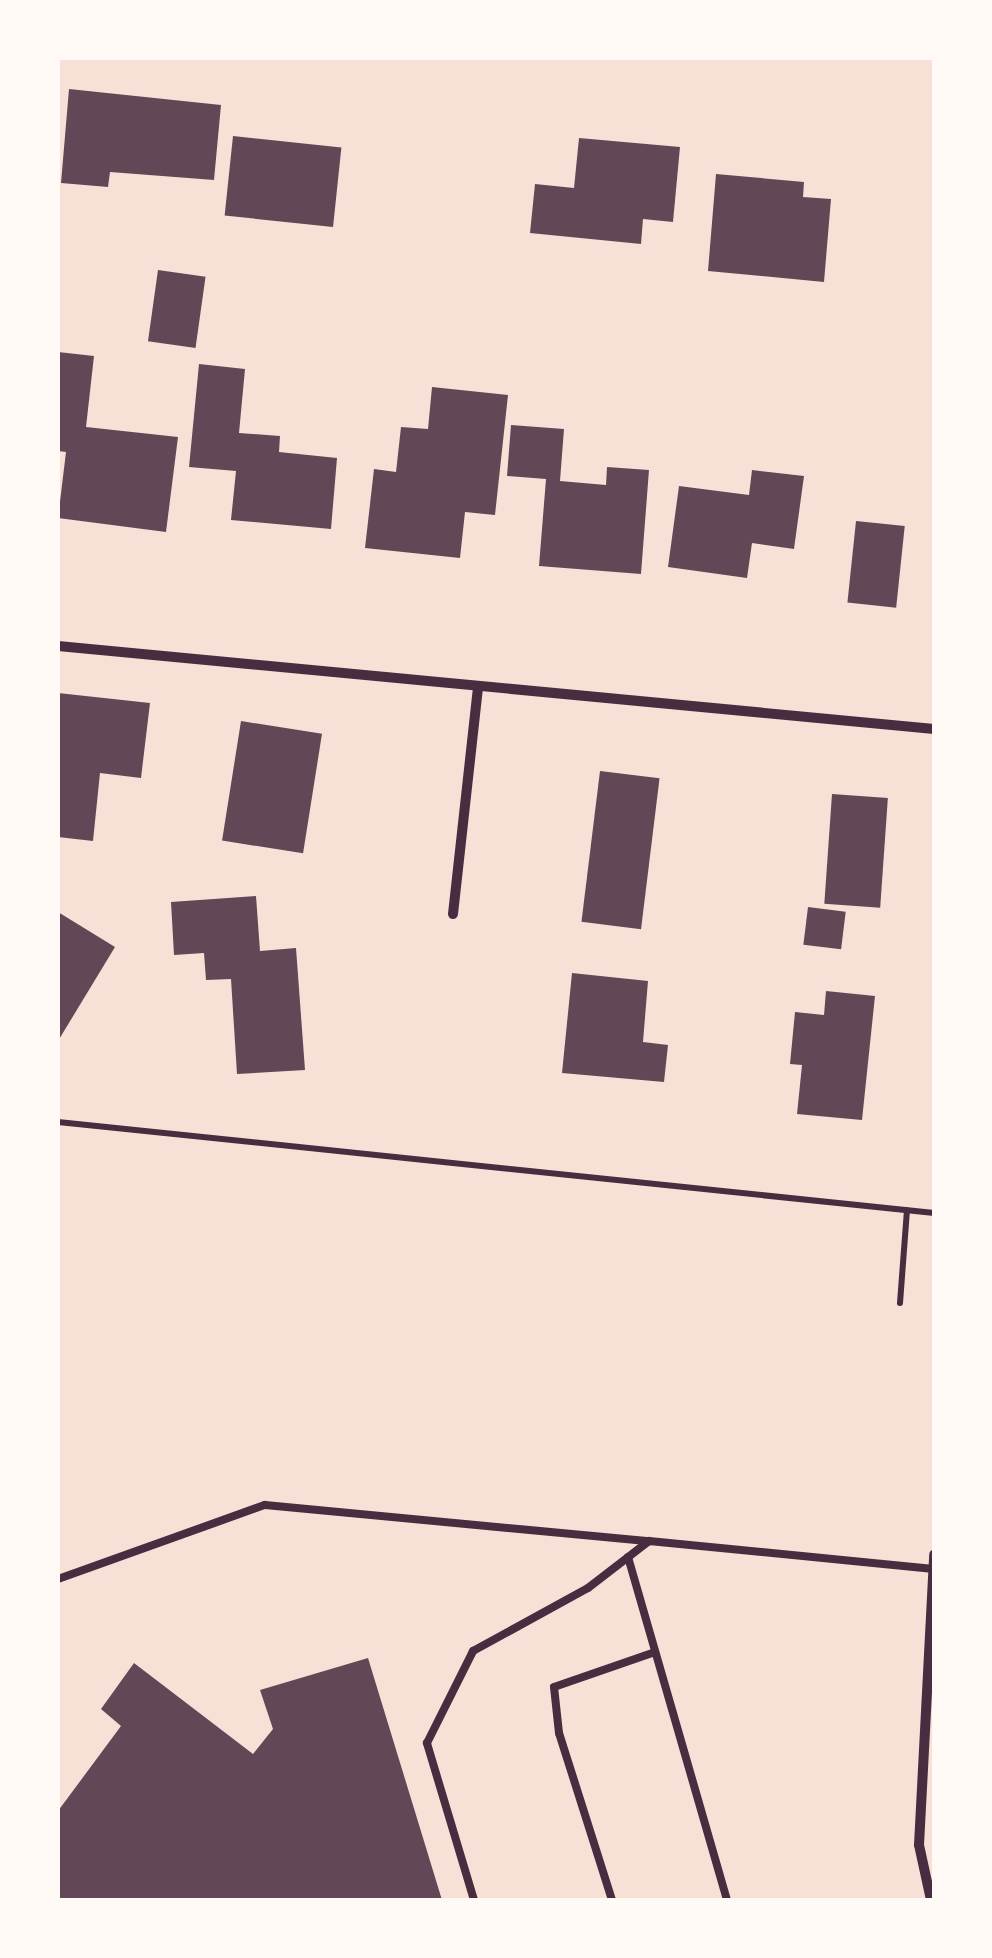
<!DOCTYPE html>
<style>
body{margin:0}
#map{position:relative;width:992px;height:1958px;overflow:hidden;background:#f7e1d7;font-family:"Roboto Condensed",sans-serif}
div>[style]{position:absolute}
.building>*{inset:0;background:#644757;transform-origin:0 0}
.path>*{height:6px;margin:-3px;padding:0 3px;transform-origin:3px;border-radius:3px;background:#4a2c40}
.service>*{height:8px;margin:-4px;padding:0 4px;transform-origin:4px;border-radius:4px;background:#4a2c40}
.minor>*{height:10px;margin:-5px;padding:0 5px;transform-origin:5px;border-radius:5px;background:#4a2c40}
span{translate:-50% -50%;white-space:nowrap;text-align:center;line-height:1.15;-webkit-text-stroke:8px #fffaf5;paint-order:stroke}
.frame{position:absolute;inset:0;border:60px solid #fffaf5;pointer-events:none}
</style>
<div id="map">
<div class="building">
<div style="clip-path:polygon(69px 89px,221px 105px,214px 180px,110px 172px,108px 187px,61px 183px)"></div>
<div style="left:233px;top:136px;width:109px;height:80px;rotate:6deg"></div>
<div style="clip-path:polygon(579px 138px,680px 147px,673px 222px,643px 219px,641px 244px,530px 233px,535px 184px,574px 188px)"></div>
<div style="clip-path:polygon(716px 174px,804px 182px,803px 197px,831px 199px,824px 282px,708px 271px)"></div>
<div style="left:158px;top:270px;width:48px;height:72px;rotate:8deg"></div>
<div style="clip-path:polygon(58px 352px,94px 356px,86px 427px,178px 437px,166px 532px,58px 518px,66px 452px,58px 451px)"></div>
<div style="clip-path:polygon(199px 364px,245px 369px,239px 433px,280px 436px,279px 452px,337px 458px,331px 529px,231px 520px,236px 471px,189px 467px)"></div>
<div style="clip-path:polygon(432px 387px,508px 395px,495px 515px,465px 512px,460px 558px,365px 548px,374px 469px,396px 472px,401px 427px,428px 429px)"></div>
<div style="clip-path:polygon(511px 425px,564px 429px,560px 481px,606px 485px,607px 467px,649px 470px,641px 574px,539px 566px,546px 479px,507px 476px)"></div>
<div style="clip-path:polygon(752px 470px,804px 476px,794px 549px,752px 543px,747px 578px,668px 567px,679px 486px,749px 495px)"></div>
<div style="left:856px;top:521px;width:49px;height:82px;rotate:6deg"></div>
<div style="clip-path:polygon(58px 693px,150px 703px,141px 778px,100px 773px,93px 841px,58px 837px)"></div>
<div style="left:241px;top:721px;width:82px;height:121px;rotate:9deg"></div>
<div style="left:600px;top:771px;width:60px;height:152px;rotate:7deg"></div>
<div style="left:832px;top:794px;width:56px;height:110px;rotate:4deg"></div>
<div style="clip-path:polygon(256px 896px,260px 951px,296px 948px,305px 1070px,237px 1074px,231px 979px,206px 980px,204px 953px,174px 955px,171px 902px)"></div>
<div style="left:808px;top:907px;width:38px;height:38px;rotate:7deg"></div>
<div style="clip-path:polygon(58px 912px,115px 947px,58px 1041px)"></div>
<div style="clip-path:polygon(572px 973px,648px 981px,643px 1042px,668px 1045px,664px 1082px,562px 1073px)"></div>
<div style="clip-path:polygon(826px 991px,875px 996px,862px 1120px,797px 1114px,802px 1065px,790px 1064px,795px 1012px,824px 1015px)"></div>
<div style="clip-path:polygon(368px 1658px,442px 1900px,58px 1900px,58px 1811px,121px 1726px,101px 1709px,134px 1663px,253px 1754px,273px 1729px,260px 1690px)"></div>
</div>
<div class="path">
<div style="left:58px;top:1122px;width:881px;rotate:5.93deg"></div>
<div style="left:900px;top:1303px;width:93px;rotate:-85.7deg"></div>
</div>
<div class="service">
<div style="left:628px;top:1557px;width:357px;rotate:73.9deg"></div>
<div style="left:58px;top:1579px;width:220px;rotate:-19.7deg"></div>
<div style="left:265px;top:1505px;width:386px;rotate:5.4deg"></div>
<div style="left:474px;top:1900px;width:164px;rotate:-106.7deg"></div>
<div style="left:427px;top:1743px;width:103px;rotate:-63.4deg"></div>
<div style="left:473px;top:1651px;width:131px;rotate:-28.7deg"></div>
<div style="left:588px;top:1588px;width:77px;rotate:-37.6deg"></div>
<div style="left:649px;top:1541px;width:286px;rotate:5.6deg"></div>
<div style="left:612px;top:1900px;width:175px;rotate:-107.6deg"></div>
<div style="left:559px;top:1733px;width:46px;rotate:-96.2deg"></div>
<div style="left:554px;top:1687px;width:107px;rotate:-19.1deg"></div>
</div>
<div class="minor">
<div style="left:58px;top:646px;width:880px;rotate:5.41deg"></div>
<div style="left:453px;top:914px;width:227px;rotate:-83.7deg"></div>
<div style="left:931px;top:1900px;width:56px;rotate:-102.3deg"></div>
<div style="left:919px;top:1845px;width:291px;rotate:-87deg"></div>
</div>
<div class="frame"></div>
</div>
